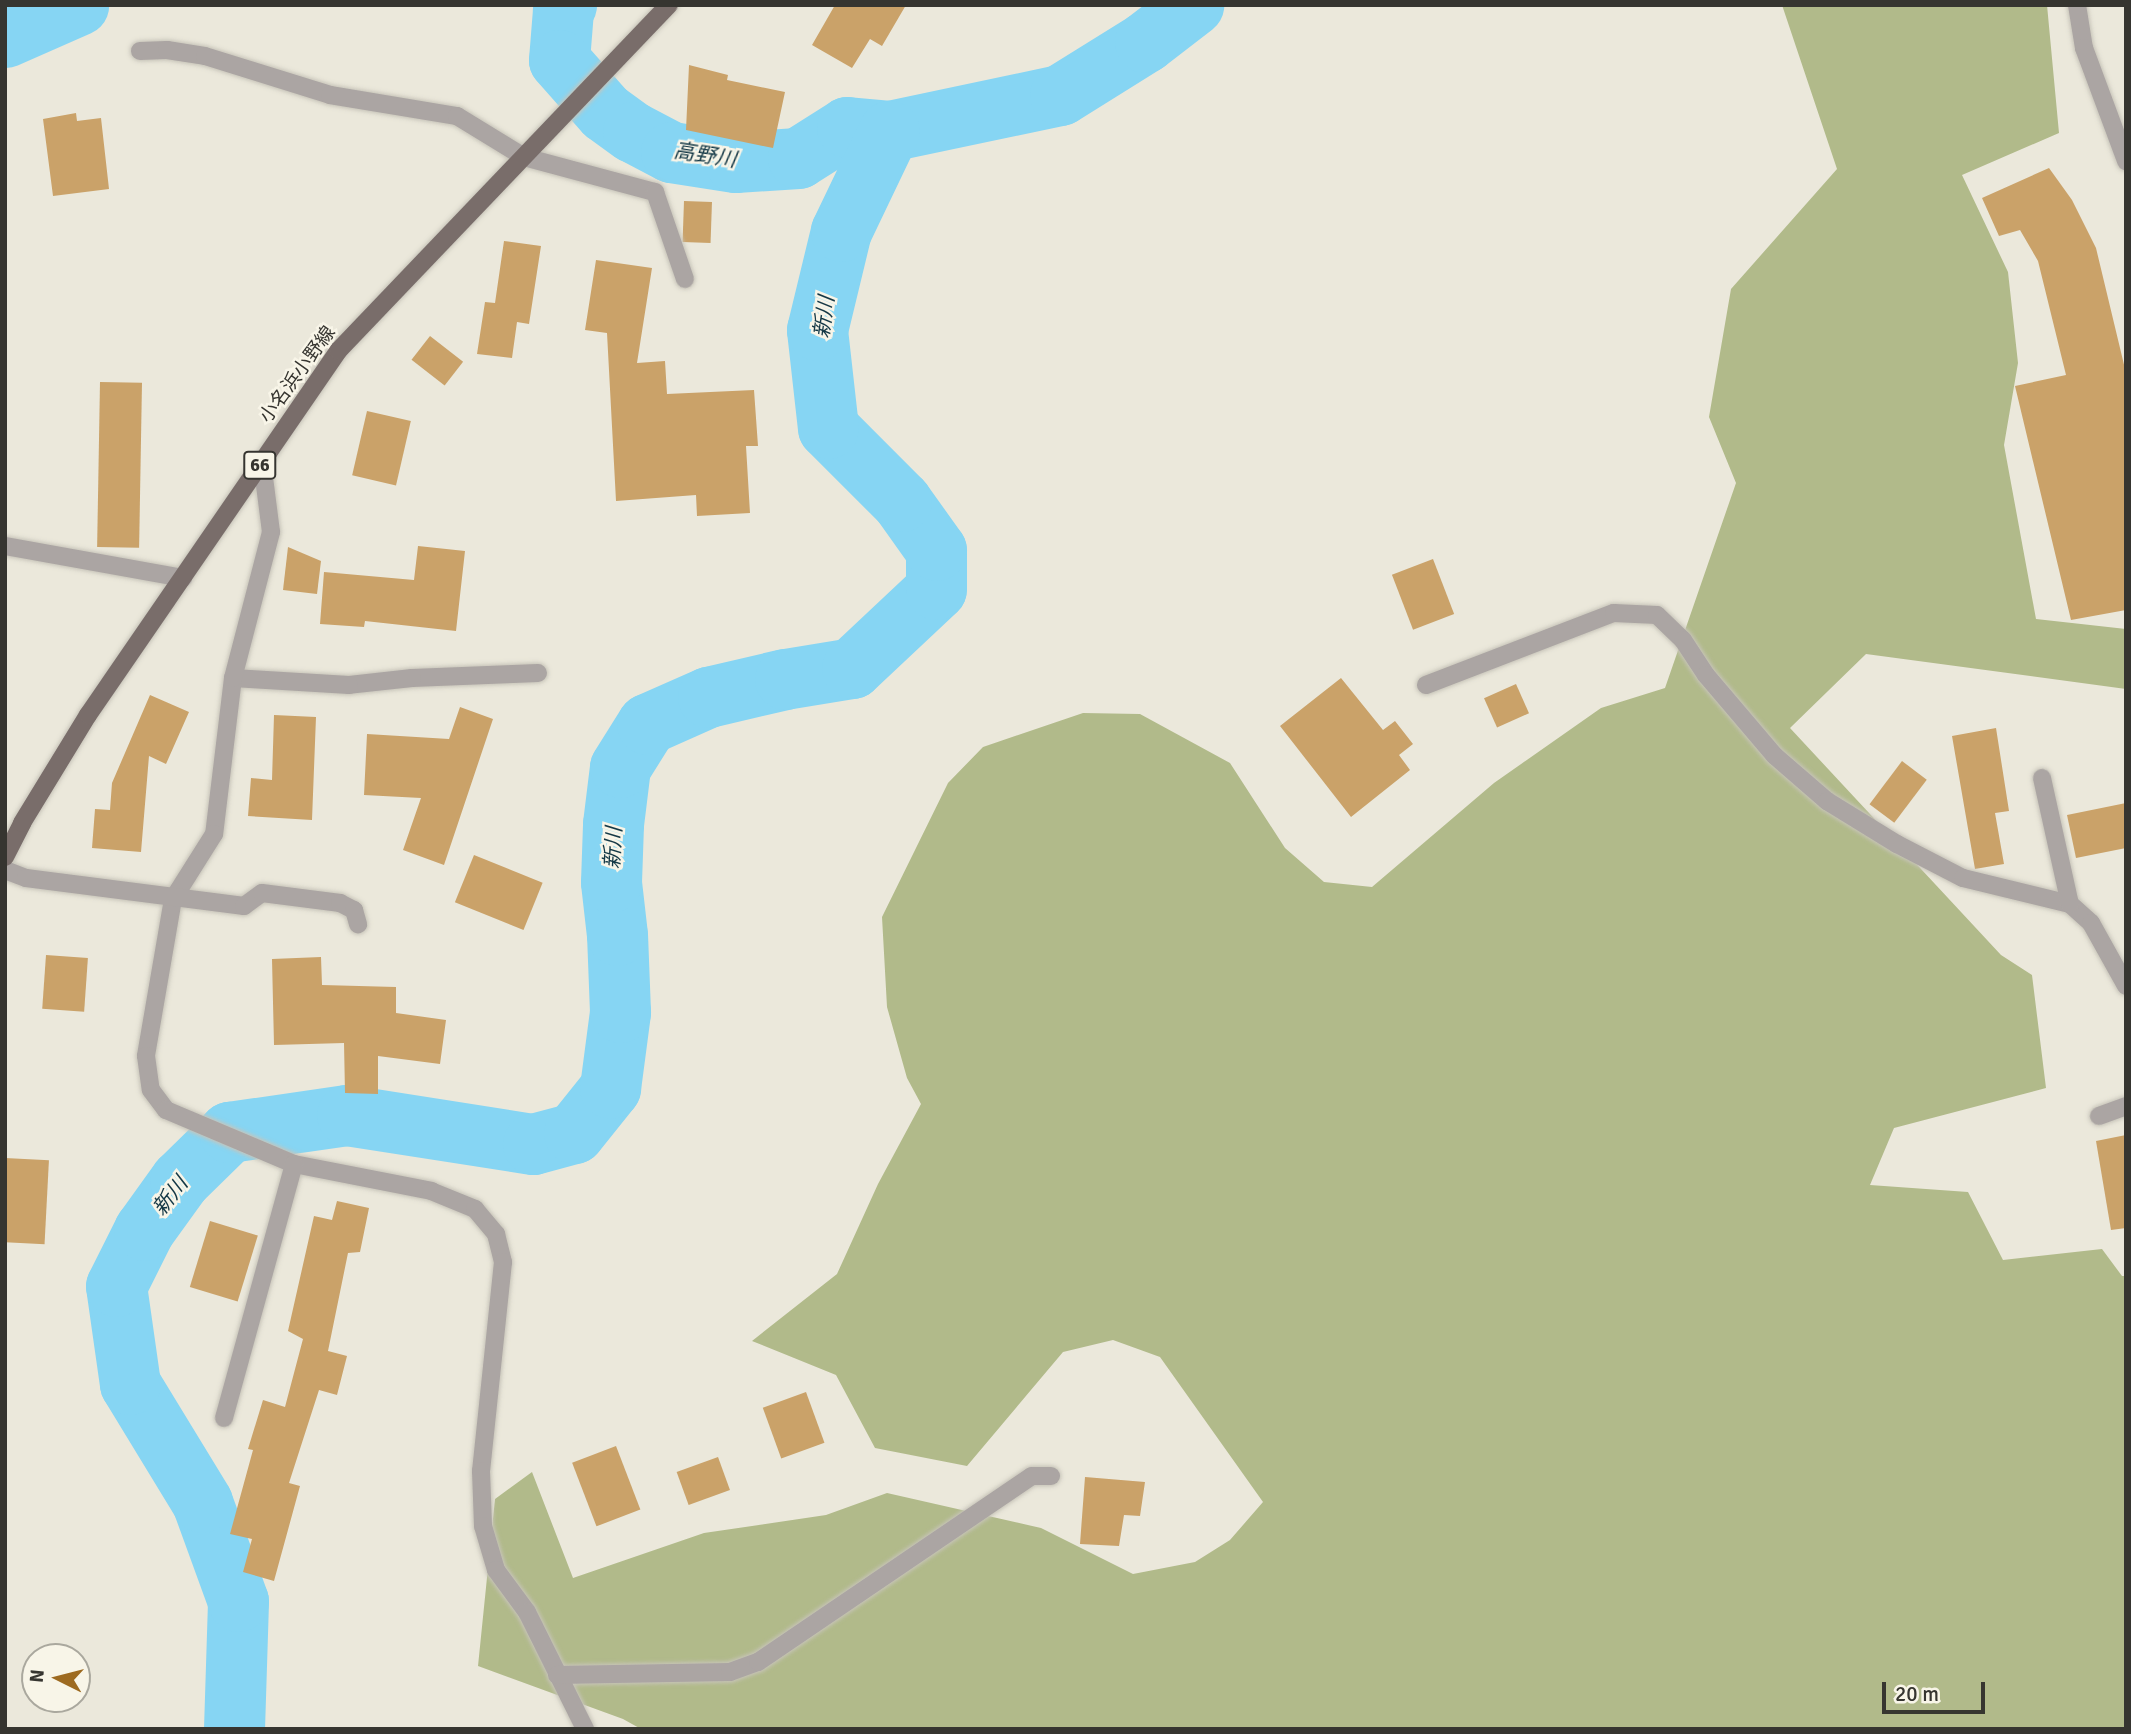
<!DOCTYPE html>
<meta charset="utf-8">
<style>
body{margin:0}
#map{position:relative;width:2131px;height:1734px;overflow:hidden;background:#ebe8db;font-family:Signika,"Noto Sans JP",sans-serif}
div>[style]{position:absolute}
.green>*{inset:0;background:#b1ba8a}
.river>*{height:61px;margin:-30.5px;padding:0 30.5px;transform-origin:30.5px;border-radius:30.5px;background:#86d5f3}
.building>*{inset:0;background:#caa269;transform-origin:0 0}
.roads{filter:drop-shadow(0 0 2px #c7c4b9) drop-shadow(0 0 2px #c7c4b9)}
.minor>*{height:18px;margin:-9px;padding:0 9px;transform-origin:9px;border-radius:9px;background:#aba5a3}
.major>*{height:18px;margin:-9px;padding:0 9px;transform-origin:9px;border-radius:9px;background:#796d6a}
span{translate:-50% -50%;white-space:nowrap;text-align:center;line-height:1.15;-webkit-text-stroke:5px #f8f5e8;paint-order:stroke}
.shield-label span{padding:2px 5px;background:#f8f5e8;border:2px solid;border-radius:5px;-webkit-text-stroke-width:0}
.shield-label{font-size:18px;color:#363530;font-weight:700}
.street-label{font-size:19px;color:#363530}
.water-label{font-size:21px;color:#143846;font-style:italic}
.frame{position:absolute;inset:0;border:7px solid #363530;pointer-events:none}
.north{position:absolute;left:21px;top:1643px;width:70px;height:70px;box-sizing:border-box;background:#f8f5e8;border:2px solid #aaa89e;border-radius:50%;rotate:276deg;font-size:19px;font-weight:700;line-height:28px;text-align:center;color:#363530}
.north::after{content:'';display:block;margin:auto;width:24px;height:32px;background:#9d6a20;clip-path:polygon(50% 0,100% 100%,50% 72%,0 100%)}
.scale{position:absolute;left:1882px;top:1682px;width:103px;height:32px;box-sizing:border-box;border:4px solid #363530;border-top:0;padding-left:9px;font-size:21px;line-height:24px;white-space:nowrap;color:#363530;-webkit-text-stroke:5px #f8f5e8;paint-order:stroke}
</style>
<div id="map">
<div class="green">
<div style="clip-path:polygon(1782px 5px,2047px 5px,2059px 133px,1962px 175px,2008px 272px,2018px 363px,2004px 445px,2036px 619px,2126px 629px,2126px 689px,1866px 654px,1790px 728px,2001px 955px,2032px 975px,2046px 1088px,1894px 1128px,1870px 1185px,1968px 1192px,2003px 1260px,2102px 1249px,2122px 1276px,2126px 1276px,2126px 1729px,641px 1729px,623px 1719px,478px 1666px,495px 1499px,532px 1472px,573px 1578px,704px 1533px,826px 1515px,887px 1493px,1041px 1528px,1133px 1574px,1195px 1562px,1230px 1540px,1263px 1502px,1160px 1357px,1113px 1340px,1063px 1352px,967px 1466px,875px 1448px,836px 1375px,752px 1341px,837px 1274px,878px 1184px,921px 1104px,907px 1078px,887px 1007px,882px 917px,948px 783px,983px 747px,1083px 713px,1140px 714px,1230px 763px,1285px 848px,1324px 882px,1372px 887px,1494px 783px,1601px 708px,1665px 688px,1736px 483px,1709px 417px,1731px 289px,1837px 169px)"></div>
</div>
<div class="river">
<div style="left:566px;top:5px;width:6px;rotate:121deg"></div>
<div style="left:563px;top:10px;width:50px;rotate:94.6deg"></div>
<div style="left:559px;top:60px;width:69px;rotate:48.5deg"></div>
<div style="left:605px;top:112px;width:34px;rotate:36deg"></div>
<div style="left:633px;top:132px;width:43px;rotate:27.8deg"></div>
<div style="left:671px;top:152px;width:65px;rotate:8.9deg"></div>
<div style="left:735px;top:162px;width:63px;rotate:-3.6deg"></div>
<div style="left:798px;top:158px;width:58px;rotate:-32.3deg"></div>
<div style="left:847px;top:127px;width:42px;rotate:5.4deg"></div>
<div style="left:889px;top:131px;width:175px;rotate:-11.9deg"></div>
<div style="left:1060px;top:95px;width:100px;rotate:-31.9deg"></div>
<div style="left:1145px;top:42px;width:61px;rotate:-37.6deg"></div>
<div style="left:5px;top:37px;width:80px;rotate:-23.7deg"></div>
<div style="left:234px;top:1729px;width:128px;rotate:-88.2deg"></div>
<div style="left:238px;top:1601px;width:105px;rotate:-110deg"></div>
<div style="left:202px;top:1502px;width:138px;rotate:-121.4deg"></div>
<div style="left:130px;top:1384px;width:99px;rotate:-98.1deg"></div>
<div style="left:116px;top:1286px;width:63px;rotate:-63.4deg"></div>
<div style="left:144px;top:1230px;width:62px;rotate:-54.2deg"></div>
<div style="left:180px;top:1180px;width:69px;rotate:-44.4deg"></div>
<div style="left:229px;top:1132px;width:119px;rotate:-8.2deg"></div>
<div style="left:347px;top:1115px;width:188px;rotate:8.9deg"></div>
<div style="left:533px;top:1144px;width:42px;rotate:-15deg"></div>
<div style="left:574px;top:1133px;width:58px;rotate:-51.3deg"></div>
<div style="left:610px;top:1088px;width:77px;rotate:-82.5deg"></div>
<div style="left:620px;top:1012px;width:77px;rotate:-92.2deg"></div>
<div style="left:617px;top:935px;width:53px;rotate:-96.5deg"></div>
<div style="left:611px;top:882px;width:58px;rotate:-88deg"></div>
<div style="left:613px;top:824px;width:57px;rotate:-83deg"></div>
<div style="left:620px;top:767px;width:51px;rotate:-57.9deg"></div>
<div style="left:647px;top:724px;width:67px;rotate:-23.9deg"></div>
<div style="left:708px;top:697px;width:79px;rotate:-13.2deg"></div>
<div style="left:785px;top:679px;width:68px;rotate:-9.3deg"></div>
<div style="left:852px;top:668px;width:115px;rotate:-43.2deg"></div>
<div style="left:936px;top:589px;width:39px;rotate:-90deg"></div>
<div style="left:936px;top:550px;width:60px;rotate:-125.5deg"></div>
<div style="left:901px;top:501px;width:103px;rotate:-135deg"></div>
<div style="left:828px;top:428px;width:99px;rotate:-96.4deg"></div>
<div style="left:817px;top:330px;width:102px;rotate:-76.4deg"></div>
<div style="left:841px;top:231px;width:111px;rotate:-64.4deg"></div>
</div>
<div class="building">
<div style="clip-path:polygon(835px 5px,906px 5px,882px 46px,870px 39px,852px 68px,812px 45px)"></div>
<div style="clip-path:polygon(689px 65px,728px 75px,727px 80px,785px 92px,773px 148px,686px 130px)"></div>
<div style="clip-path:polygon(76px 113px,77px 121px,101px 118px,109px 189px,53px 196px,43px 119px)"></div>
<div style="clip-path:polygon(2049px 168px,2072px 200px,2096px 248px,2126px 373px,2126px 610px,2071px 620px,2015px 386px,2066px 375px,2038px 261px,2020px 230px,1999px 236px,1982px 198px)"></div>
<div style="left:684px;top:201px;width:28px;height:41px;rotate:2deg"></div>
<div style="clip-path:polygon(504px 241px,541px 246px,529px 324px,517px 322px,512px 358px,477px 354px,485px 302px,495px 303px)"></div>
<div style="clip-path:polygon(596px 260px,652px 268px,637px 363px,665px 361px,667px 394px,754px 390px,758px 446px,746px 446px,750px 513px,697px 516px,696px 495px,616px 501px,607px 333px,585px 330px)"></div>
<div style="left:430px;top:336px;width:42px;height:30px;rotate:38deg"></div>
<div style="left:100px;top:382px;width:42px;height:165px;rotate:1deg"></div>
<div style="left:367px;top:411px;width:45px;height:66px;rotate:13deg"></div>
<div style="clip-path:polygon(418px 546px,465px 551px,456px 631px,365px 621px,364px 627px,320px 624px,324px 572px,414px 580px)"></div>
<div style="clip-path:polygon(288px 547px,321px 561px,317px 594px,283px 590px)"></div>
<div style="left:1433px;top:559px;width:59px;height:44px;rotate:69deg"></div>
<div style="clip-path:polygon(1341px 678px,1383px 730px,1395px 721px,1413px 744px,1399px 755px,1410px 770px,1351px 817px,1280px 726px)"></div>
<div style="left:1516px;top:684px;width:32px;height:35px;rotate:66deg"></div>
<div style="clip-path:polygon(150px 695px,189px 712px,166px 764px,149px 756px,141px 852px,92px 848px,95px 809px,110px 810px,112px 783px)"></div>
<div style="clip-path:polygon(460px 707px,493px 719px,444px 865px,403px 850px,421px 798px,364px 795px,367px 734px,449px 739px)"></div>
<div style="clip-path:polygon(274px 715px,316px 717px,312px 820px,248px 816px,251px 778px,272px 780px)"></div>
<div style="clip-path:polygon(1996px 728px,2009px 811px,1995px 813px,2004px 864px,1975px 869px,1952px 736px)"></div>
<div style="left:1902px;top:761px;width:31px;height:54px;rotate:37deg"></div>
<div style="clip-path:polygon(2126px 803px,2126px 848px,2076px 858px,2067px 815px)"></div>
<div style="left:474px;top:855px;width:74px;height:51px;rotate:22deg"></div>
<div style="left:46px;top:955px;width:42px;height:54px;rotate:4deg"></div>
<div style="clip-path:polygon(321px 957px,322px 985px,396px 987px,396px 1013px,446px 1020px,440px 1064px,378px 1056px,378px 1094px,345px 1093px,344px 1043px,274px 1045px,272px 959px)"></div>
<div style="clip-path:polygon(2126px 1135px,2126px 1228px,2111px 1230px,2096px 1141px)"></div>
<div style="left:5px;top:1158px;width:44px;height:84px;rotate:3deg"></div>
<div style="clip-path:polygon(337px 1201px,369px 1208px,360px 1252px,348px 1253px,328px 1351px,347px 1356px,337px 1395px,319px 1390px,289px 1483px,300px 1486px,274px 1581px,243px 1572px,252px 1539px,230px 1534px,253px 1450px,248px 1449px,263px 1400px,285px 1407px,303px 1339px,288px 1331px,314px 1216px,332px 1220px)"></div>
<div style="left:210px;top:1221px;width:50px;height:69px;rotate:17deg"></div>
<div style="left:806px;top:1392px;width:54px;height:46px;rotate:70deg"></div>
<div style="left:616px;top:1446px;width:68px;height:47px;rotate:69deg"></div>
<div style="left:718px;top:1457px;width:35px;height:44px;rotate:70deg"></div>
<div style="clip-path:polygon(1085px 1477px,1145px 1482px,1140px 1516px,1124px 1515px,1119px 1546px,1080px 1544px)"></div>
</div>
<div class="roads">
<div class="minor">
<div style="left:2077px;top:5px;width:44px;rotate:80.8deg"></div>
<div style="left:2084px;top:48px;width:121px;rotate:69.6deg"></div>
<div style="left:140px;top:51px;width:27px;rotate:-2deg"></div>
<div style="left:167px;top:50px;width:38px;rotate:9deg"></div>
<div style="left:205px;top:56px;width:131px;rotate:17.3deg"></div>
<div style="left:330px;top:95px;width:129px;rotate:9.4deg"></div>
<div style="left:457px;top:116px;width:79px;rotate:31.5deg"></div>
<div style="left:524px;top:157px;width:136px;rotate:15deg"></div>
<div style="left:655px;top:192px;width:92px;rotate:71deg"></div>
<div style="left:5px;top:546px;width:181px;rotate:10.2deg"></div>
<div style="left:538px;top:673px;width:126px;rotate:177.7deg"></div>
<div style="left:412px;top:678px;width:63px;rotate:173.7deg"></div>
<div style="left:349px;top:685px;width:116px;rotate:-176.5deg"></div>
<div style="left:233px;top:678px;width:157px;rotate:96.9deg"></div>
<div style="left:214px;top:834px;width:77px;rotate:122.2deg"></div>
<div style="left:173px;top:899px;width:159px;rotate:99.8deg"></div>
<div style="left:146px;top:1056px;width:34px;rotate:82deg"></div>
<div style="left:151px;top:1090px;width:25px;rotate:53deg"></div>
<div style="left:166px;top:1110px;width:139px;rotate:22.9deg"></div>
<div style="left:294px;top:1164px;width:140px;rotate:11.1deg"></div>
<div style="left:431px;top:1191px;width:48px;rotate:22.2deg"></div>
<div style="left:475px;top:1209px;width:33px;rotate:50deg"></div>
<div style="left:496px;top:1234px;width:29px;rotate:76deg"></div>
<div style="left:503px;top:1262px;width:210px;rotate:96deg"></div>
<div style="left:481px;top:1471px;width:55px;rotate:87.9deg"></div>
<div style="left:483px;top:1526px;width:46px;rotate:73.5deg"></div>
<div style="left:496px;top:1570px;width:52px;rotate:53.6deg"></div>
<div style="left:527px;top:1612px;width:131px;rotate:63.6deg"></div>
<div style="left:233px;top:678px;width:151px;rotate:-75.4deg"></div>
<div style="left:271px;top:532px;width:71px;rotate:-97.3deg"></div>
<div style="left:1426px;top:685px;width:201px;rotate:-21deg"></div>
<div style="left:1614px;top:613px;width:43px;rotate:2.7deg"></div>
<div style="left:1657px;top:615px;width:36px;rotate:44deg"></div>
<div style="left:1683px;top:640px;width:42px;rotate:56.7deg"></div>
<div style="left:1706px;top:675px;width:106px;rotate:49.6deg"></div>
<div style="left:1775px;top:756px;width:69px;rotate:40.9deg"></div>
<div style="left:1827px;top:801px;width:82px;rotate:31.6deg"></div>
<div style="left:1897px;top:844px;width:74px;rotate:27.3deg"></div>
<div style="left:1963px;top:878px;width:110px;rotate:13.7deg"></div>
<div style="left:2070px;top:904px;width:28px;rotate:42deg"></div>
<div style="left:2091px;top:923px;width:72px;rotate:60.9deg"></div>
<div style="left:2042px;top:778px;width:129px;rotate:77.5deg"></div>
<div style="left:5px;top:870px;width:22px;rotate:21deg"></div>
<div style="left:26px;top:878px;width:220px;rotate:7.3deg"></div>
<div style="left:244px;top:906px;width:22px;rotate:-36deg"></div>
<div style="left:262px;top:893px;width:79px;rotate:7.3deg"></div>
<div style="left:340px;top:903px;width:16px;rotate:27deg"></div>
<div style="left:354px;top:910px;width:15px;rotate:74deg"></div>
<div style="left:2099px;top:1116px;width:29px;rotate:-20deg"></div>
<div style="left:224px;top:1418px;width:263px;rotate:-74.6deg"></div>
<div style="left:557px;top:1675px;width:173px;rotate:-1deg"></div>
<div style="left:730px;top:1672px;width:30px;rotate:-20deg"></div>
<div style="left:758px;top:1662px;width:331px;rotate:-34.2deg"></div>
<div style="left:1032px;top:1476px;width:19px"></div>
</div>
<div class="major">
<div style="left:5px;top:857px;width:38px;rotate:-63deg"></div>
<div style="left:22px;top:823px;width:127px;rotate:-58.6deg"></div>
<div style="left:88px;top:715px;width:442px;rotate:-55.5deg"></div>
<div style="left:338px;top:351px;width:479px;rotate:-46.3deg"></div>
</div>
</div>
<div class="shield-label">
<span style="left:260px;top:465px">66</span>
</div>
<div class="street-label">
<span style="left:298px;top:375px;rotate:-54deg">小名浜小野線</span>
</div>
<div class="water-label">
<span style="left:705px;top:155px;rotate:9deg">高野川</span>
<span style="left:824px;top:317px;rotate:-82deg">新川</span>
<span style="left:613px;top:848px;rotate:-87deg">新川</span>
<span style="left:170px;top:1196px;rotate:-52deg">新川</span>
</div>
<div class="frame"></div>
<div class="north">N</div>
<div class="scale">20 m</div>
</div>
